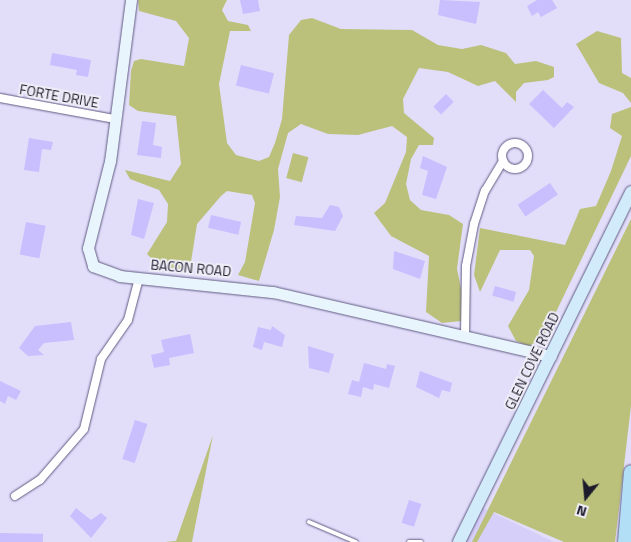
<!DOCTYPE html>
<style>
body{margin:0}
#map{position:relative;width:631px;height:542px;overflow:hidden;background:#e2defa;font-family:"Titillium Web",sans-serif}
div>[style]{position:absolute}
.built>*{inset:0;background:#d5cff9}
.green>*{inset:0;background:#bbc17a;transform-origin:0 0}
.building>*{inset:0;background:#c9befe;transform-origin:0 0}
.roads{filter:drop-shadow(0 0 1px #625b83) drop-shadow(0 0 1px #625b83)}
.lane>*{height:4px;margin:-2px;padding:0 2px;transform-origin:2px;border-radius:2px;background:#fff}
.street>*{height:8px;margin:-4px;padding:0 4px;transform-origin:4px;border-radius:4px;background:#fff}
.street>.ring{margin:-4px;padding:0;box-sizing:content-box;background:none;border:8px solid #fff;border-radius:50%}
.secondary>*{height:11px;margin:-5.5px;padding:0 5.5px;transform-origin:5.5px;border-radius:5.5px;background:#e8f5fc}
.primary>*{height:12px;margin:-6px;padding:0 6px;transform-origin:6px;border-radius:6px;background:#d1ebfa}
.highway>*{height:14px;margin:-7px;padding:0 7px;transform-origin:7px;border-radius:7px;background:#b2def6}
span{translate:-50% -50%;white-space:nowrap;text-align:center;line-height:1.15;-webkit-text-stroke:4px #efeef7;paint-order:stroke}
.street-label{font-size:14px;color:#1d1a2b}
.north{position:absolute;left:561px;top:472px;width:50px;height:50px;-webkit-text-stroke:4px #efeef7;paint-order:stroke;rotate:197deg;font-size:14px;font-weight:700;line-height:20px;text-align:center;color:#1d1a2b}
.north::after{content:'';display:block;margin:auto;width:18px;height:22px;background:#1d1a2b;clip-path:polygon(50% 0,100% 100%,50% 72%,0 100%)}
</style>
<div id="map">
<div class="built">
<div style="clip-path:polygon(481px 507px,554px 542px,464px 542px)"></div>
</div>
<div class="green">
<div style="clip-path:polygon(138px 0,227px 0,222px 10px,228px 21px,248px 25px,251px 31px,230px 31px,219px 84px,227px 143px,236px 155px,259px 161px,269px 157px,275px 143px,282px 119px,289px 35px,301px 20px,312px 18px,341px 29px,412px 30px,438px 45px,462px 49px,481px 45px,506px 53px,515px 64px,536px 61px,554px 67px,554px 77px,548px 80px,524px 83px,516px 92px,516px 102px,495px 81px,478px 86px,448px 72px,419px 68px,403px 99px,404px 113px,434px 138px,433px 145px,419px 145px,411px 159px,406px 184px,410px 200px,421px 210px,449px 215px,463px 224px,457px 269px,463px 298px,461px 321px,442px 323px,426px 312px,429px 256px,391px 236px,374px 213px,385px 203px,406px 152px,407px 137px,392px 126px,358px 135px,328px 134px,301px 124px,288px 133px,278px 169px,280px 197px,274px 230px,259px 281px,238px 275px,245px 262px,255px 203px,252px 195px,227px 191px,221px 196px,197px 224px,190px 268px,184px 272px,156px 263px,147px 254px,167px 222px,168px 204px,159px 190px,130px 179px,125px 170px,170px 181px,181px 164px,176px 116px,138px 111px,129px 105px,131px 71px,134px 61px,141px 59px,184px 66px,189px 38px,176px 21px,139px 11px)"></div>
<div style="clip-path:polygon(597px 31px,621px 38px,622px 73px,631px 78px,631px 103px,623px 93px,599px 83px,576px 44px)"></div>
<div style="clip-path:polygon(631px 107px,631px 156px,556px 312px,541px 341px,528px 346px,516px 341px,508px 326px,529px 290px,534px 256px,530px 250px,500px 250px,480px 292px,474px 275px,480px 228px,565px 245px,580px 209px,596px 206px,611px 171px,622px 136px,610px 128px,612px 114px)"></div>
<div style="left:293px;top:153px;width:16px;height:26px;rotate:15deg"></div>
<div style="clip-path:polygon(631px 219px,631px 406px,615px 542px,564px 542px,494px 512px,477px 542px,472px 542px)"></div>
<div style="clip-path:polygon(213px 435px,192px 542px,165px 542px,176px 541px)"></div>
</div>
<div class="building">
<div style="clip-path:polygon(240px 0,258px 0,260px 11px,243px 14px)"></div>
<div style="clip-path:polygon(440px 0,480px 2px,476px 24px,438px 15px)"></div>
<div style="clip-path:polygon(537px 0,552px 0,557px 8px,541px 17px,538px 12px,532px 16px,527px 6px)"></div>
<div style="clip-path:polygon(52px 53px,91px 60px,88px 77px,76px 75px,77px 70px,50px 65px)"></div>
<div style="left:241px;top:65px;width:34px;height:21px;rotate:14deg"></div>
<div style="clip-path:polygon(543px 90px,562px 108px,567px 102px,574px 107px,554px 128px,529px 104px)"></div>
<div style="left:446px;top:94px;width:11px;height:18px;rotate:45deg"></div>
<div style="clip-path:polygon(142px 121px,156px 123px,153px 145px,162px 147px,161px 158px,137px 155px)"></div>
<div style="clip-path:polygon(29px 138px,53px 142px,51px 150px,42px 149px,39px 172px,24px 170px)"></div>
<div style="clip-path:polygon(423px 156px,447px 167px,436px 199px,422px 195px,428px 171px,420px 168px)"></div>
<div style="left:550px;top:183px;width:14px;height:39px;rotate:56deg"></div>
<div style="clip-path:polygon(138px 199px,154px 203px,144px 239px,131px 235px)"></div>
<div style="clip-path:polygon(330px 205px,339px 207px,343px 216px,335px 231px,294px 225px,296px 216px,322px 218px)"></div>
<div style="left:211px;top:215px;width:31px;height:13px;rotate:13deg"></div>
<div style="left:26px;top:222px;width:20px;height:33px;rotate:11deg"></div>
<div style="clip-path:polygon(394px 251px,425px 261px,420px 279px,393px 269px)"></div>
<div style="left:495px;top:286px;width:22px;height:10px;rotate:16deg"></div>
<div style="clip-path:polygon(71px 322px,74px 340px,44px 343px,38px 350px,44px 355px,28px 356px,19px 348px,35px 326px)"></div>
<div style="clip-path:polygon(272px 326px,285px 335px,282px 347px,264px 342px,262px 350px,253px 347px,258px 327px,271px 330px)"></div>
<div style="clip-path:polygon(190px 334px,194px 353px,169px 358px,170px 365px,154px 368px,151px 355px,164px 352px,161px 340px)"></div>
<div style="clip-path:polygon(308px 346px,334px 354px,329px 373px,309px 368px)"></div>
<div style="clip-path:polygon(364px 363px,386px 369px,387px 364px,395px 366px,389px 388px,374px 384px,373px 390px,363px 387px,361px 397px,348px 394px,352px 380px,359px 382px)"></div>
<div style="clip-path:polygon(420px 371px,452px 383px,450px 392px,442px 390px,439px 398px,416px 387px)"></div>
<div style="clip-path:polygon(0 381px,21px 391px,16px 400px,8px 396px,5px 404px,0 401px)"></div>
<div style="left:135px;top:420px;width:13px;height:41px;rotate:18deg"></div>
<div style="left:409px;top:500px;width:13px;height:24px;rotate:18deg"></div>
<div style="clip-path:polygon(76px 508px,91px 520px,101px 513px,107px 518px,91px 538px,70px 516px)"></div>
<div style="left:0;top:533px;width:43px;height:9px;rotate:1deg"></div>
</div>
<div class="roads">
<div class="lane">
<div style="left:309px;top:522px;width:51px;rotate:23.1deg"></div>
<div style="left:409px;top:542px;width:12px"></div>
</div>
<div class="street">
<div style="left:0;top:98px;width:116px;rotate:10.4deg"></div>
<div class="ring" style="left:502px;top:143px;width:18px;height:18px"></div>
<div style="left:465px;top:337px;width:71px;rotate:-89.2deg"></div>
<div style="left:466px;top:266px;width:43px;rotate:-79.2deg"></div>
<div style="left:474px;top:224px;width:35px;rotate:-72deg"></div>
<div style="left:485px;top:191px;width:35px;rotate:-59deg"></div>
<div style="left:15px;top:496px;width:30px;rotate:-33deg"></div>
<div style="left:40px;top:480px;width:67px;rotate:-49.2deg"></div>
<div style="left:84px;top:429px;width:72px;rotate:-76.3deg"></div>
<div style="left:101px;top:359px;width:47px;rotate:-55.3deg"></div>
<div style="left:128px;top:320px;width:43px;rotate:-75.3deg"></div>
</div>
<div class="secondary">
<div style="left:131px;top:0;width:162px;rotate:97.4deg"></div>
<div style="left:110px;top:161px;width:90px;rotate:104.2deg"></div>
<div style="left:88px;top:248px;width:19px;rotate:74deg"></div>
<div style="left:93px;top:266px;width:29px;rotate:20deg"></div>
<div style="left:120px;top:276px;width:154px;rotate:6deg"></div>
<div style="left:273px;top:292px;width:285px;rotate:13deg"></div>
</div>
<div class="primary">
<div style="left:459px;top:542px;width:390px;rotate:-63.8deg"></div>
</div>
<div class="highway">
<div style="left:625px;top:542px;width:70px;rotate:-85.1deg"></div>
</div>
</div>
<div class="street-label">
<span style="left:59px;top:96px;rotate:10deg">FORTE DRIVE</span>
<span style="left:191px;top:268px;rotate:5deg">BACON ROAD</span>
<span style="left:532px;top:361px;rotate:-64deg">GLEN COVE ROAD</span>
</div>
<div class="north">N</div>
</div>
